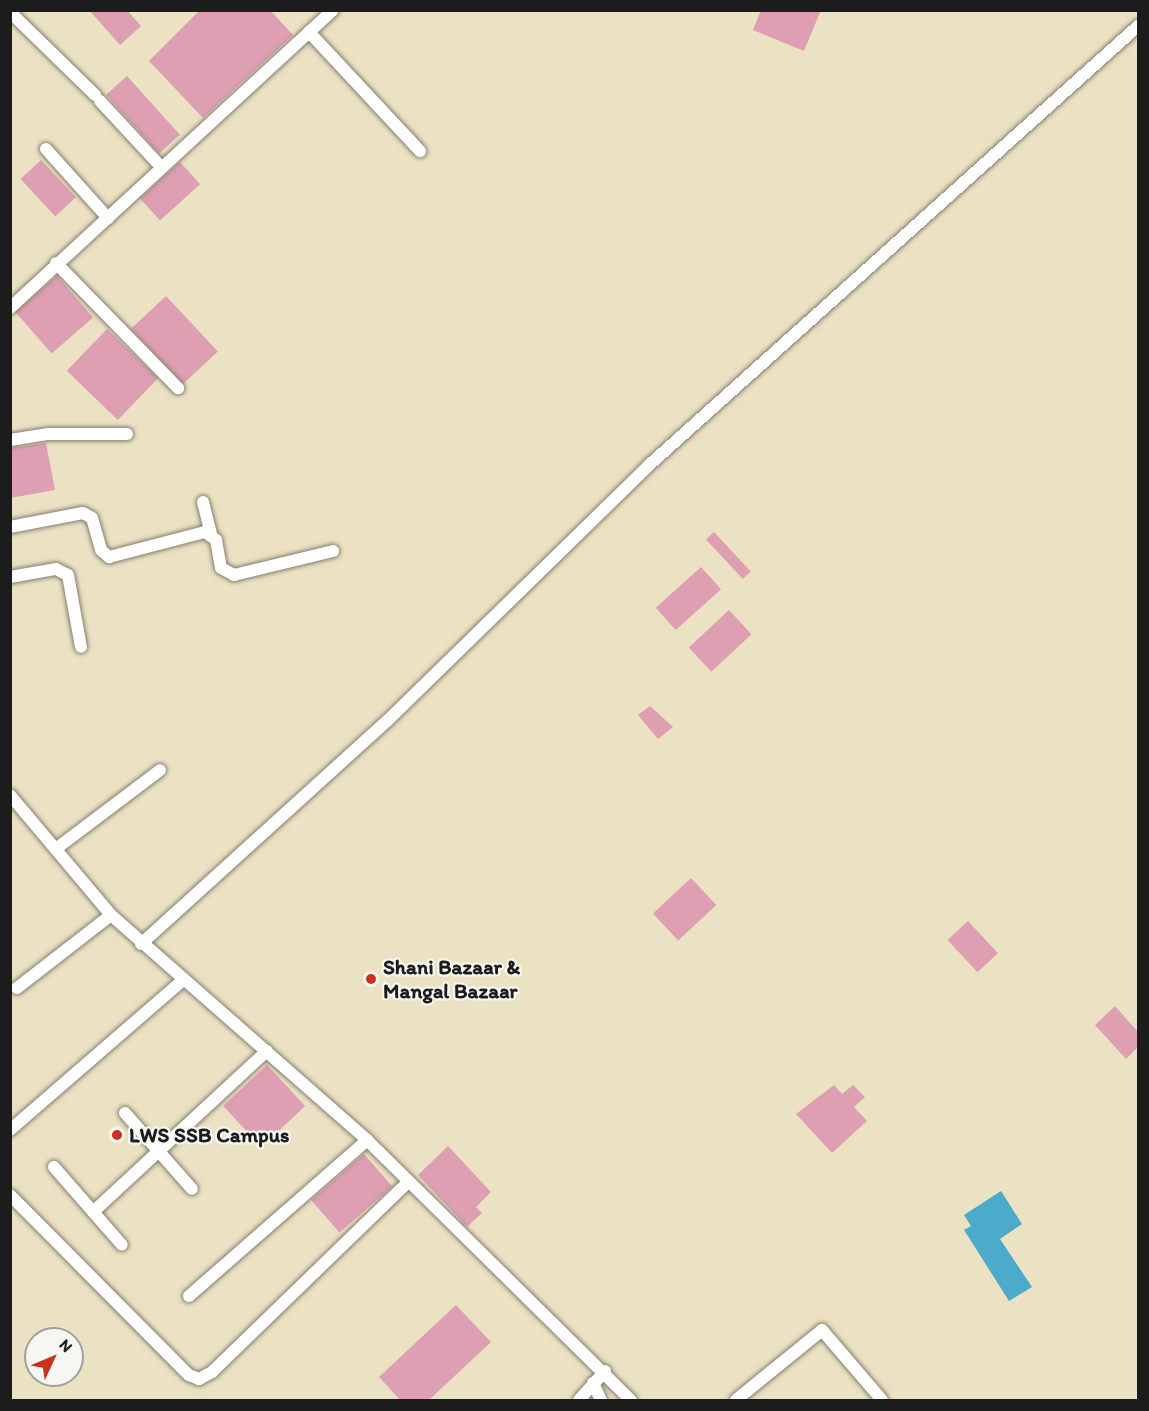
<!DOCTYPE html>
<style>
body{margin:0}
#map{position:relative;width:1149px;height:1411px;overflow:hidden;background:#ebe2c3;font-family:Itim,sans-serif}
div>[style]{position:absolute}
.water>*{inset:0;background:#4caacb}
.building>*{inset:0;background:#de9fb3;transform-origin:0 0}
.roads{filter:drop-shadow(0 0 2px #847f70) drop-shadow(0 0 2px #847f70)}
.street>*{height:12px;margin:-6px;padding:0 6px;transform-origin:6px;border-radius:6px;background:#fff}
.dots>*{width:16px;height:16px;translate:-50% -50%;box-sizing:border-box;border:3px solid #f6f6f2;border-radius:50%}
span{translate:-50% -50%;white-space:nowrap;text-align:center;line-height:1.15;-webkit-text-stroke:4.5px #f6f6f2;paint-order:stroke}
.poi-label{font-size:21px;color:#1c1c1c;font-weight:700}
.left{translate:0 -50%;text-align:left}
.frame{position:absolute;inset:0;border:12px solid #1c1c1c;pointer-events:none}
.north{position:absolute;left:24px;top:1327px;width:60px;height:60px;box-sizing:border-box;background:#f6f6f2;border:2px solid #9f9f9c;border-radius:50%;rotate:46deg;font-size:16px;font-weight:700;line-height:24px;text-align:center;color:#1c1c1c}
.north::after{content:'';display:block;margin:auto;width:21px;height:27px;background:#c8321e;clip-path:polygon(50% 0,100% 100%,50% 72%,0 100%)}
</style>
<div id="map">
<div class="water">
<div style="clip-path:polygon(1001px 1191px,1022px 1224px,1000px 1239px,1032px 1287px,1009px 1301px,964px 1230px,971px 1226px,964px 1215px)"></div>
</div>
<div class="building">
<div style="clip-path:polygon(89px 10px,127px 10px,141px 26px,120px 45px)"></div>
<div style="clip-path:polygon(200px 10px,270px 10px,293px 35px,203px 118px,149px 61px)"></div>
<div style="clip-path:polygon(761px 10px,821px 10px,804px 51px,753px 30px)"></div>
<div style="left:127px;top:76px;width:79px;height:28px;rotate:48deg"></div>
<div style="left:41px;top:160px;width:51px;height:28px;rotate:47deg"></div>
<div style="left:180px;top:162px;width:30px;height:54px;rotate:48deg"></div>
<div style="left:57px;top:276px;width:55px;height:55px;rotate:49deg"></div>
<div style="left:166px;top:296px;width:76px;height:48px;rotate:47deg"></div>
<div style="left:107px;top:329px;width:71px;height:58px;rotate:44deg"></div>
<div style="clip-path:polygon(46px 443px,55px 490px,10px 498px,10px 448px)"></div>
<div style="left:714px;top:532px;width:54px;height:11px;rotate:47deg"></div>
<div style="left:701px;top:567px;width:30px;height:61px;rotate:48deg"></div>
<div style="left:729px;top:610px;width:33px;height:55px;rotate:47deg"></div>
<div style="clip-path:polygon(650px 706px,673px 727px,658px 739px,638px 715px)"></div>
<div style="left:691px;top:878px;width:37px;height:52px;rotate:47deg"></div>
<div style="left:968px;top:921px;width:44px;height:28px;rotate:47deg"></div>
<div style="clip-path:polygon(1115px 1006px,1138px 1032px,1138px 1047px,1126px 1059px,1095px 1025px)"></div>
<div style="left:267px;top:1065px;width:56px;height:60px;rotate:47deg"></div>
<div style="clip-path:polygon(834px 1085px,842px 1094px,853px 1085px,865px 1097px,854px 1107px,867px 1121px,832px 1153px,796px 1114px)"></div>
<div style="clip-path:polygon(448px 1146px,491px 1192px,476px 1207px,482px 1213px,467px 1227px,418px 1175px)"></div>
<div style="left:364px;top:1154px;width:43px;height:70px;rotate:49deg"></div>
<div style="clip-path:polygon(456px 1305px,491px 1342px,428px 1401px,401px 1401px,379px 1377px)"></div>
</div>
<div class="roads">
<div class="street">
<div style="left:10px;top:12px;width:119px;rotate:44.3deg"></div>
<div style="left:309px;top:32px;width:163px;rotate:47deg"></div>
<div style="left:100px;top:101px;width:91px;rotate:47.2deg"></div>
<div style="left:46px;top:149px;width:93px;rotate:48.1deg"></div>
<div style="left:56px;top:263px;width:175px;rotate:45.7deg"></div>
<div style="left:10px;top:308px;width:439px;rotate:-42.7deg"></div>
<div style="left:10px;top:440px;width:39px;rotate:-9deg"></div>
<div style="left:49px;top:434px;width:78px"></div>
<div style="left:203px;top:502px;width:33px;rotate:76deg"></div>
<div style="left:10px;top:527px;width:74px;rotate:-10.9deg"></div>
<div style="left:83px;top:513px;width:10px;rotate:29deg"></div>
<div style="left:92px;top:518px;width:33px;rotate:74deg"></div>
<div style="left:101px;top:550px;width:11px;rotate:41deg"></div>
<div style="left:109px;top:557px;width:99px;rotate:-14.6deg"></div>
<div style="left:205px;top:532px;width:14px;rotate:36deg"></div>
<div style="left:216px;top:540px;width:28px;rotate:80deg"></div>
<div style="left:221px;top:568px;width:15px;rotate:28deg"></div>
<div style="left:234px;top:575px;width:102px;rotate:-13.6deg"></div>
<div style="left:10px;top:577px;width:47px;rotate:-9.9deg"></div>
<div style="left:56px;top:569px;width:13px;rotate:27deg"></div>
<div style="left:68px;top:575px;width:73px;rotate:79.8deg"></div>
<div style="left:10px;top:795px;width:157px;rotate:49.9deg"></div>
<div style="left:111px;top:915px;width:341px;rotate:41.3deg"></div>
<div style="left:367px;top:1140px;width:371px;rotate:44.6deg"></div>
<div style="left:57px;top:848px;width:129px;rotate:-37.1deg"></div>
<div style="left:141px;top:944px;width:333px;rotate:-42.2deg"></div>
<div style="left:388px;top:720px;width:363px;rotate:-44.3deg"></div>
<div style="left:648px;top:466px;width:659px;rotate:-41.92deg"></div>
<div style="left:17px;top:988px;width:119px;rotate:-37.8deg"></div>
<div style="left:125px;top:1113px;width:101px;rotate:48.6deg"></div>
<div style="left:10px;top:1130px;width:229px;rotate:-40.9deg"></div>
<div style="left:54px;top:1167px;width:103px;rotate:48.9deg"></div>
<div style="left:10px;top:1195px;width:254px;rotate:45.2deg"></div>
<div style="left:189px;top:1375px;width:11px;rotate:22deg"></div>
<div style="left:199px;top:1379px;width:15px;rotate:-28deg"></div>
<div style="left:212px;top:1372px;width:273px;rotate:-44.1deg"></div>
<div style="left:93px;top:1212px;width:237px;rotate:-42.8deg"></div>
<div style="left:189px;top:1296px;width:237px;rotate:-41.2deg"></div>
<div style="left:593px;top:1383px;width:19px;rotate:65deg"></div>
<div style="left:579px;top:1400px;width:39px;rotate:-48deg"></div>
<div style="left:736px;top:1400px;width:111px;rotate:-39.1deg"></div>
<div style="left:822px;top:1330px;width:92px;rotate:49.4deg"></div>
</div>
</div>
<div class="dots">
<div style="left:371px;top:979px;background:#c8321e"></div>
<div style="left:117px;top:1135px;background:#c8321e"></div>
</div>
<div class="poi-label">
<span class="left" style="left:383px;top:979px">Shani Bazaar &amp;<br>Mangal Bazaar</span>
<span class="left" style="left:129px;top:1135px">LWS SSB Campus</span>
</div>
<div class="frame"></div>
<div class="north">N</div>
</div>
